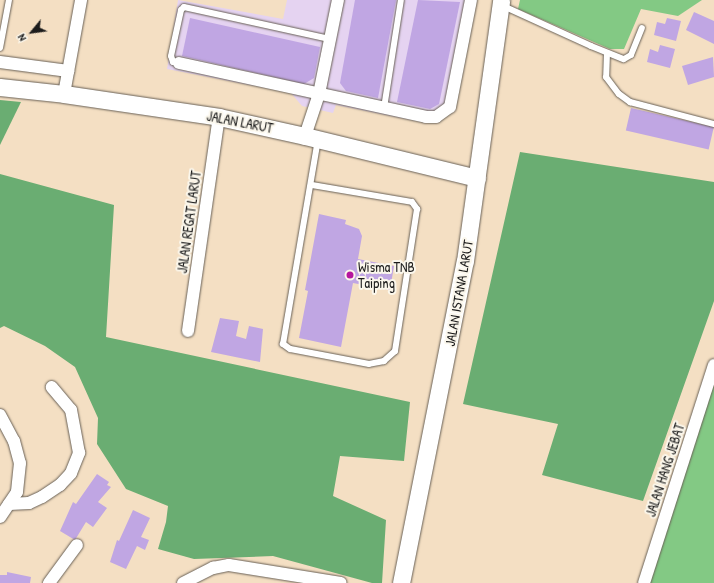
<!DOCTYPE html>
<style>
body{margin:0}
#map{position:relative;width:714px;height:583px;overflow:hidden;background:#f4dfc3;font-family:"Patrick Hand",sans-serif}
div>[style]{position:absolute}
.built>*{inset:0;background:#e5d3f1}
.green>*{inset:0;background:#83c984}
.forest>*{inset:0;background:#6aad72}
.building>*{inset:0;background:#c0a6e3;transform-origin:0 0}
.roads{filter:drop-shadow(0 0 1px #686056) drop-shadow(0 0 1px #686056)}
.lane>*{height:6px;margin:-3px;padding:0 3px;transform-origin:3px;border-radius:3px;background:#fff}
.street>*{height:12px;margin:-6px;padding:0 6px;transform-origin:6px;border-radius:6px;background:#fff}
.secondary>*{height:17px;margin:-8.5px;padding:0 8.5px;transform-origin:8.5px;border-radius:8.5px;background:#fff}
.dots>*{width:11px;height:11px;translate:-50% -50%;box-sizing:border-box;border:2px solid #fbf7ec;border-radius:50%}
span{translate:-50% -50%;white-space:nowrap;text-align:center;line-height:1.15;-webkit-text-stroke:4px #fbf7ec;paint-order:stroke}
.street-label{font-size:14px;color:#1c1c1c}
.poi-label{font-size:14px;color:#1c1c1c}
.left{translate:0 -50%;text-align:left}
.north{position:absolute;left:12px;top:12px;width:40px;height:40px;-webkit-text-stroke:3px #fbf7ec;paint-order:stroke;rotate:241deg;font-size:11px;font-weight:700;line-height:16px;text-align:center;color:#1c1c1c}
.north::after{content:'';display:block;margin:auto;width:14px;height:18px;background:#1c1c1c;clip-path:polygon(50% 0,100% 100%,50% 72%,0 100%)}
</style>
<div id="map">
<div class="built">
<div style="clip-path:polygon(178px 0,283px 19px,287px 0,473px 0,452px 111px,426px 123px,336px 105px,333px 113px,302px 106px,291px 93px,167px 69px)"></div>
</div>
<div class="green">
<div style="clip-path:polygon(520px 0,702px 0,678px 16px,641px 9px,624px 49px,610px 49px,518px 9px)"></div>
<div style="clip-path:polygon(714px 381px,714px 583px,648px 583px)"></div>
</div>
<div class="forest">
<div style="clip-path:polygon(0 100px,21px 102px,0 145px)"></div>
<div style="clip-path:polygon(520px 152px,714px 182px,714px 301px,643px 501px,542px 475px,558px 424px,463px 404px)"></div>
<div style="clip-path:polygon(0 174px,114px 205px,106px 337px,410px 402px,404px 461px,340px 456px,333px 496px,386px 520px,382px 583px,372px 583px,273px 556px,194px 559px,158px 549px,166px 522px,168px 506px,126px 489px,97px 444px,98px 418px,75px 367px,45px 346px,4px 326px,0 328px)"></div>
</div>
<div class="building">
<div style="clip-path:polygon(355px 0,396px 0,378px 98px,346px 91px,340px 83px)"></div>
<div style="clip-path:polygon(418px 0,460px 2px,439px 104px,430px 109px,397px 102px)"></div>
<div style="clip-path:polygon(694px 12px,714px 21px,714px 44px,686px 30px)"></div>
<div style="clip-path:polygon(190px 18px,320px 47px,314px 78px,304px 84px,182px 56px)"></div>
<div style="clip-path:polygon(667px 18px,681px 21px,676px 41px,654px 35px,657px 22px,665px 24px)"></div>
<div style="clip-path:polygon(660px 45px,675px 49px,670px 68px,647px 62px,650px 49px,658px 52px)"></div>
<div style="clip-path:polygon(713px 57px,714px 77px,688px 85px,682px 66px)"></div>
<div style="left:631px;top:108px;width:85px;height:23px;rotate:13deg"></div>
<div style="clip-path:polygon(319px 214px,346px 220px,345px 224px,359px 229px,362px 236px,358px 259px,394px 266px,390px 290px,353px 283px,341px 347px,299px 338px,308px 291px,305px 290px)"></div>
<div style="clip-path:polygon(220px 318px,239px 321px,236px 336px,246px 339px,249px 326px,263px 329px,260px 362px,211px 352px)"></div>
<div style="clip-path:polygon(97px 474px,109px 482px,107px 485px,111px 487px,98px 502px,107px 508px,93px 527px,86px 522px,75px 540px,60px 531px,73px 502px,76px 504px)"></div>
<div style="clip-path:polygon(133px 510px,150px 518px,141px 537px,149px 540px,145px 550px,137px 546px,126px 569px,110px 562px,117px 540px,119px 541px)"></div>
<div style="clip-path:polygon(7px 572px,31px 577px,30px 583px,0 583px,0 575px,7px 575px)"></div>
</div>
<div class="roads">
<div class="lane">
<div style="left:501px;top:5px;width:99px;rotate:24.5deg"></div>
<div style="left:591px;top:46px;width:35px;rotate:22deg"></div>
<div style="left:624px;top:59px;width:8px;rotate:-30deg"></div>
<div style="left:631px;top:55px;width:29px;rotate:-68deg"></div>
<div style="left:0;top:48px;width:49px;rotate:-79.4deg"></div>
<div style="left:607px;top:53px;width:24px;rotate:92deg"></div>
<div style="left:606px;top:77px;width:21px;rotate:53deg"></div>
<div style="left:619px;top:94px;width:14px;rotate:36deg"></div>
<div style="left:630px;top:102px;width:87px;rotate:14.7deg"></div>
<div style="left:179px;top:63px;width:6px;rotate:-171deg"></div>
<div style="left:173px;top:62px;width:6px;rotate:-108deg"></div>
<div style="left:171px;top:56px;width:47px;rotate:-77.7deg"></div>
<div style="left:181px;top:10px;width:4px;rotate:-45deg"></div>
<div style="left:184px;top:7px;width:149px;rotate:12.4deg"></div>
<div style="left:384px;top:108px;width:109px;rotate:-81.1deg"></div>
<div style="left:312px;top:185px;width:101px;rotate:9.6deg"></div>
<div style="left:412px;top:202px;width:9px;rotate:54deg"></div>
<div style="left:417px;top:209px;width:144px;rotate:98.8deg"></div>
<div style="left:395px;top:351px;width:15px;rotate:138deg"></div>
<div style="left:384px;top:361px;width:15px;rotate:169deg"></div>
<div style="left:369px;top:364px;width:80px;rotate:-169.2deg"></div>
<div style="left:290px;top:349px;width:9px;rotate:-144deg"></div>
<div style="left:283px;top:344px;width:207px;rotate:-80.3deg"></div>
</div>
<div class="street">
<div style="left:0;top:62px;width:69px;rotate:7.5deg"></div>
<div style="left:179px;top:63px;width:253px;rotate:12.3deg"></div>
<div style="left:426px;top:117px;width:10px"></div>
<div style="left:436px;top:117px;width:17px;rotate:-36deg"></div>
<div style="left:450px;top:107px;width:109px;rotate:-78.9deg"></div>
<div style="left:64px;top:94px;width:96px;rotate:-79.7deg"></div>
<div style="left:305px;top:136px;width:44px;rotate:-71.6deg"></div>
<div style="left:319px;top:94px;width:96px;rotate:-78.6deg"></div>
<div style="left:188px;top:331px;width:216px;rotate:-81.8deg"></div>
<div style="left:0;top:415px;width:30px;rotate:62deg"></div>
<div style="left:14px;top:441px;width:23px;rotate:75deg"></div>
<div style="left:20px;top:463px;width:29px;rotate:96deg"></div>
<div style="left:17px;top:492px;width:30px;rotate:124deg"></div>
<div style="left:9px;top:504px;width:20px;rotate:-3deg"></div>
<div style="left:29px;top:503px;width:14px;rotate:-25deg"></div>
<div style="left:42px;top:497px;width:22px;rotate:-34deg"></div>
<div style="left:60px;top:485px;width:16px;rotate:-47deg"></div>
<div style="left:71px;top:473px;width:22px;rotate:-68deg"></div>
<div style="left:79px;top:453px;width:44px;rotate:-100.5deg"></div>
<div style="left:71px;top:410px;width:30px;rotate:-130deg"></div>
<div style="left:49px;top:583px;width:47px;rotate:-53.6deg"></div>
<div style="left:183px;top:583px;width:34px;rotate:-27deg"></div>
<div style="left:213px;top:568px;width:16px;rotate:-11deg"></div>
<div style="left:229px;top:565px;width:113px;rotate:9.1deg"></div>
<div style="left:644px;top:583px;width:229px;rotate:-72.2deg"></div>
</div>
<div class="secondary">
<div style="left:0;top:87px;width:64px;rotate:6.2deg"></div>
<div style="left:64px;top:94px;width:157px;rotate:8.4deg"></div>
<div style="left:219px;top:117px;width:88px;rotate:12.5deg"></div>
<div style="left:305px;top:136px;width:177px;rotate:13.7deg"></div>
<div style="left:401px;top:583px;width:328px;rotate:-78.8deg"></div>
<div style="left:465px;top:261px;width:263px;rotate:-82.1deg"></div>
</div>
</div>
<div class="dots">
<div style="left:350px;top:275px;background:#b5179e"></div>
</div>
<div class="street-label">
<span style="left:240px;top:122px;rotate:11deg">JALAN LARUT</span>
<span style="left:189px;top:222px;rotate:-82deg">JALAN REGAT LARUT</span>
<span style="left:459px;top:293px;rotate:-80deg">JALAN ISTANA LARUT</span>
<span style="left:665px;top:470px;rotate:-72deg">JALAN HANG JEBAT</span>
</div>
<div class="poi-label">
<span class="left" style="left:358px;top:275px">Wisma TNB<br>Taiping</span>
</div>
<div class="north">N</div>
</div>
